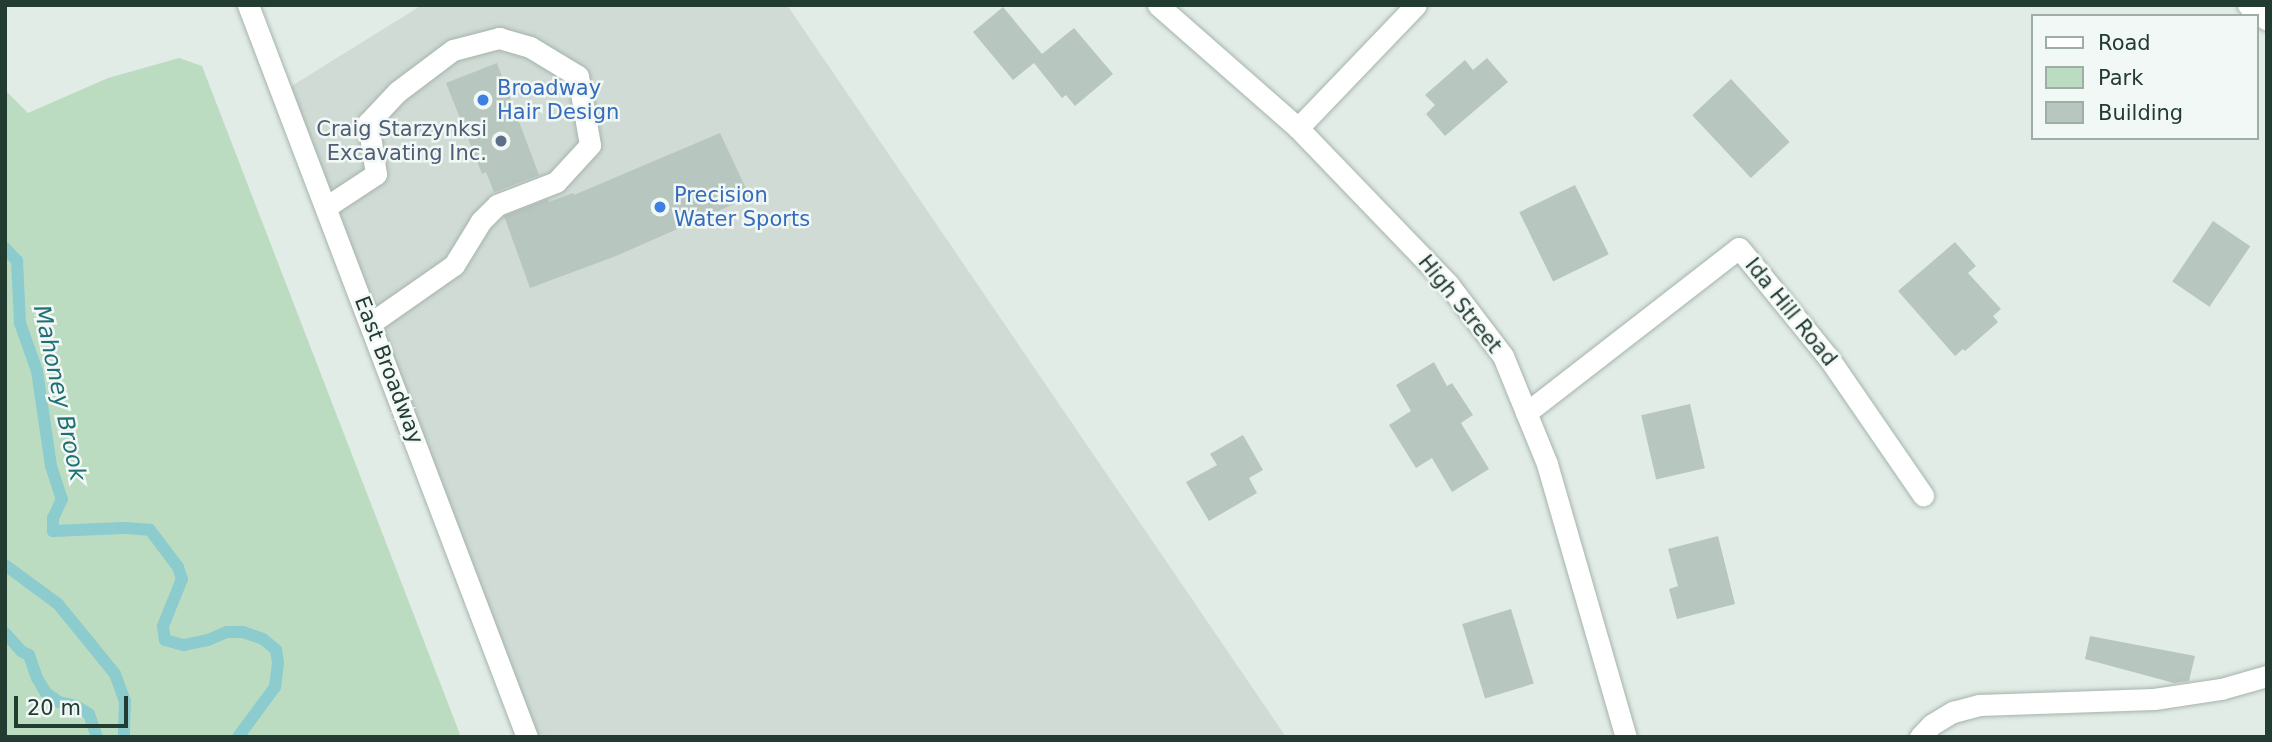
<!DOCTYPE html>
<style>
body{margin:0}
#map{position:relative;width:2272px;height:742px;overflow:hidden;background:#e2ece6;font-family:"DejaVu Sans",sans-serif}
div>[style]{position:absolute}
.built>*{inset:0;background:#d0dbd5}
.green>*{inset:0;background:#bcdcc1}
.stream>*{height:12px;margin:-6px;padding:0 6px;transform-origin:6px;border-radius:6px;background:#8ccbce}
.building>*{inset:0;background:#b7c6bf;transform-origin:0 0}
.roads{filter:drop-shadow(0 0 2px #a5b4ac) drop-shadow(0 0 2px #a5b4ac)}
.lane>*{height:21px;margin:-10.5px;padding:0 10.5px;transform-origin:10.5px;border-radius:10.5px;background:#fff}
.street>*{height:21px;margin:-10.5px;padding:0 10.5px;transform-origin:10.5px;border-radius:10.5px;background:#fff}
.secondary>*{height:21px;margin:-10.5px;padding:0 10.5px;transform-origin:10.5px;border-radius:10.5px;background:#fff}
.dots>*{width:19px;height:19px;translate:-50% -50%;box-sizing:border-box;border:4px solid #f2f8f5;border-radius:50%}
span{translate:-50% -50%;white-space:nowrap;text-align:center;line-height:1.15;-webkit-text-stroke:5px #f2f8f5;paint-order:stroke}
.shop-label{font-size:21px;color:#366cbe}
.left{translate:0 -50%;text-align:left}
.service-label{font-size:21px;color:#4e5e75}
.right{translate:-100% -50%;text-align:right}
.street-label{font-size:21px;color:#233c32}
.water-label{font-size:23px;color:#1f7075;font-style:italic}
.frame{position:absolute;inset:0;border:7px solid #233c32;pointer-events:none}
.legend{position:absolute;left:2031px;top:14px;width:228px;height:126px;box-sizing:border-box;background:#f2f8f5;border:2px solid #9fada7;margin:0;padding:9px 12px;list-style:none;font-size:21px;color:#233c32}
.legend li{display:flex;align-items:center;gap:14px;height:35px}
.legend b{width:35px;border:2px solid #9fada7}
.scale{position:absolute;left:14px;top:696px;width:114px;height:32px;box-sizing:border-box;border:4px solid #233c32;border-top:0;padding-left:9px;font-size:21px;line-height:24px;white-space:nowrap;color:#233c32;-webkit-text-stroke:5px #f2f8f5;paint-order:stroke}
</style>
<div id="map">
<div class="built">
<div style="clip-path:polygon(422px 5px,787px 5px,1286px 737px,527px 737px,282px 92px)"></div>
</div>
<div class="green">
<div style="clip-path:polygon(179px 58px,202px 66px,461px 737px,5px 737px,5px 90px,28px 113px,108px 78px)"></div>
</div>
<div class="stream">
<div style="left:5px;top:248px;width:18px;rotate:47deg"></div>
<div style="left:17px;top:261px;width:62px;rotate:87.2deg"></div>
<div style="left:20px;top:323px;width:51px;rotate:70.5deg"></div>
<div style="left:37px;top:371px;width:96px;rotate:81.6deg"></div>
<div style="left:51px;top:466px;width:35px;rotate:72deg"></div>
<div style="left:62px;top:499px;width:21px;rotate:115deg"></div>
<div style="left:53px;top:518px;width:13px;rotate:90deg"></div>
<div style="left:53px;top:531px;width:71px;rotate:-2.4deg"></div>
<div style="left:124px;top:528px;width:26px;rotate:4deg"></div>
<div style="left:150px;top:530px;width:46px;rotate:52.9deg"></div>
<div style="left:178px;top:567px;width:13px;rotate:72deg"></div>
<div style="left:182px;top:579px;width:51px;rotate:112deg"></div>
<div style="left:163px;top:626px;width:14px;rotate:82deg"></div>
<div style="left:165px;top:640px;width:20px;rotate:15deg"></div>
<div style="left:184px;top:645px;width:25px;rotate:-12deg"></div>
<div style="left:208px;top:640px;width:21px;rotate:-23deg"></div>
<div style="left:227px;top:632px;width:16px"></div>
<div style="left:243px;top:632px;width:21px;rotate:19deg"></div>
<div style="left:263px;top:639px;width:17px;rotate:40deg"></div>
<div style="left:276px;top:650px;width:13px;rotate:81deg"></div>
<div style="left:278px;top:663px;width:24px;rotate:97deg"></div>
<div style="left:275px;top:687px;width:62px;rotate:126.5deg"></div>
<div style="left:5px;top:565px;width:66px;rotate:36.3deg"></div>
<div style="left:58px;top:604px;width:90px;rotate:50.8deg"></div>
<div style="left:115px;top:674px;width:29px;rotate:70deg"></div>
<div style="left:125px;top:701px;width:36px;rotate:92deg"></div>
<div style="left:5px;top:633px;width:24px;rotate:48deg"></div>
<div style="left:21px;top:651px;width:9px;rotate:27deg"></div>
<div style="left:29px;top:655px;width:24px;rotate:71deg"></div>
<div style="left:37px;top:678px;width:17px;rotate:59deg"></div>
<div style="left:46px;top:693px;width:16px;rotate:35deg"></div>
<div style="left:59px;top:702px;width:17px;rotate:13deg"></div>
<div style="left:76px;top:706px;width:15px;rotate:32deg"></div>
<div style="left:89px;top:714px;width:24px;rotate:71deg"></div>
</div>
<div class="building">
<div style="clip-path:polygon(1003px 7px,1042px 54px,1074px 28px,1113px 74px,1075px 106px,1066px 95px,1062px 98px,1034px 63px,1013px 80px,973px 32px)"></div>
<div style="clip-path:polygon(1487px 58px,1508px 82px,1445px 136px,1426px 114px,1435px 105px,1425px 95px,1465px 60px,1473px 70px)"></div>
<div style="clip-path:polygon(497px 63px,539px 175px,494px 192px,486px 172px,482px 174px,446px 83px)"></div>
<div style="left:1731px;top:79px;width:86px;height:53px;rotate:47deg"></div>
<div style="clip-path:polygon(720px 133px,750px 197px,616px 256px,530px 288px,504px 216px,548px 199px,549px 202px,573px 193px,574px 195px)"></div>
<div style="left:1575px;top:185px;width:77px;height:62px;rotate:64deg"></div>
<div style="left:2213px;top:221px;width:45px;height:73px;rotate:34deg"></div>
<div style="clip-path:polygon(1955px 242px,1976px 266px,1968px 273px,2001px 309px,1993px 316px,1998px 322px,1965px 351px,1963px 349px,1955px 356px,1898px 291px)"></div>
<div style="clip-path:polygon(1434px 362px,1447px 386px,1452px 383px,1473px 415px,1461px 423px,1489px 469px,1452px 492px,1432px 458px,1416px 468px,1389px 425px,1411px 411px,1396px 385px)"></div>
<div style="left:1690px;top:404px;width:66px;height:50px;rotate:77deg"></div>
<div style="clip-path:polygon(1243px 435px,1263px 470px,1249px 478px,1257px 493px,1209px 521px,1186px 482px,1217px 465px,1210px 454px)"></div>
<div style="clip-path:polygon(1718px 536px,1735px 604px,1677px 619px,1669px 589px,1678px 586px,1668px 549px)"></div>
<div style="left:1511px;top:609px;width:78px;height:51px;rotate:73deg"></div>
<div style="clip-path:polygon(2090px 636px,2195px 656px,2189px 681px,2174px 683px,2085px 659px)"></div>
</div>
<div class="roads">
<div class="lane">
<div style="left:326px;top:207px;width:60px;rotate:-33.4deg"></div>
<div style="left:376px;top:174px;width:52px;rotate:-98.9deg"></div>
<div style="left:368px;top:123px;width:42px;rotate:-46.9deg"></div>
<div style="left:397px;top:92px;width:70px;rotate:-36.9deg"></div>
<div style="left:453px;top:50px;width:48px;rotate:-14.6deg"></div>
<div style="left:499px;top:38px;width:32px;rotate:16deg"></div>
<div style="left:530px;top:47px;width:56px;rotate:31.1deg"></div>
<div style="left:578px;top:76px;width:70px;rotate:80.1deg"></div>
<div style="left:590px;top:145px;width:50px;rotate:132.6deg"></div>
<div style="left:556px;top:182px;width:63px;rotate:158.7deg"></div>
<div style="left:497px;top:205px;width:23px;rotate:135deg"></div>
<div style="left:481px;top:221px;width:52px;rotate:121.5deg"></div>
<div style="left:454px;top:265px;width:101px;rotate:145.1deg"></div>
<div style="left:1920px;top:737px;width:16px;rotate:-47deg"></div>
<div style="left:1931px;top:725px;width:26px;rotate:-31deg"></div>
<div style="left:1953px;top:712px;width:27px;rotate:-15deg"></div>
<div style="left:1979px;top:705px;width:175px;rotate:-2deg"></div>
<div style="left:2154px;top:699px;width:68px;rotate:-8.5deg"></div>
<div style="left:2221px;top:689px;width:48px;rotate:-15.8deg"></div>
</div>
<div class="street">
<div style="left:1158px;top:5px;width:186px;rotate:41.3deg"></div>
<div style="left:1298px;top:128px;width:218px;rotate:46.1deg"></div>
<div style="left:1449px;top:285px;width:89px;rotate:52.7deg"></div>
<div style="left:1503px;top:356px;width:117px;rotate:67.8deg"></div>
<div style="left:1547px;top:464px;width:284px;rotate:73.9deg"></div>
<div style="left:2248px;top:5px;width:24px;rotate:38deg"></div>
<div style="left:1298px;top:128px;width:170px;rotate:-46.2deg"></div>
<div style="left:1526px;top:413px;width:269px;rotate:-37.8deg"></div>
<div style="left:1739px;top:248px;width:141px;rotate:50.8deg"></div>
<div style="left:1828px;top:357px;width:168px;rotate:55.5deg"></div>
</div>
<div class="secondary">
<div style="left:248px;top:5px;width:783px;rotate:69.14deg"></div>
</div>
</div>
<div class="dots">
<div style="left:483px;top:100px;background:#3f7fe0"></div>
<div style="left:501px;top:141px;background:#5c6f8a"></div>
<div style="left:660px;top:207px;background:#3f7fe0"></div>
</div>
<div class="shop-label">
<span class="left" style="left:497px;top:100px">Broadway<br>Hair Design</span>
<span class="left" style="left:674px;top:207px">Precision<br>Water Sports</span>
</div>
<div class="service-label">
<span class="right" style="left:487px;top:141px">Craig Starzynksi<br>Excavating Inc.</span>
</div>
<div class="street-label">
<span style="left:1460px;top:304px;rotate:51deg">High Street</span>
<span style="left:1791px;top:312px;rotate:51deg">Ida Hill Road</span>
<span style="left:389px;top:370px;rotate:69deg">East Broadway</span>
</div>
<div class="water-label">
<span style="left:60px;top:393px;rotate:78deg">Mahoney Brook</span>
</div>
<div class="frame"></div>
<ul class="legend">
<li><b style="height:9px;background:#fff"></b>Road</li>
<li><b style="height:19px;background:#bcdcc1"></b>Park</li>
<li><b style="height:19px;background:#b7c6bf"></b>Building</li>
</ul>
<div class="scale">20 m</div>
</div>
